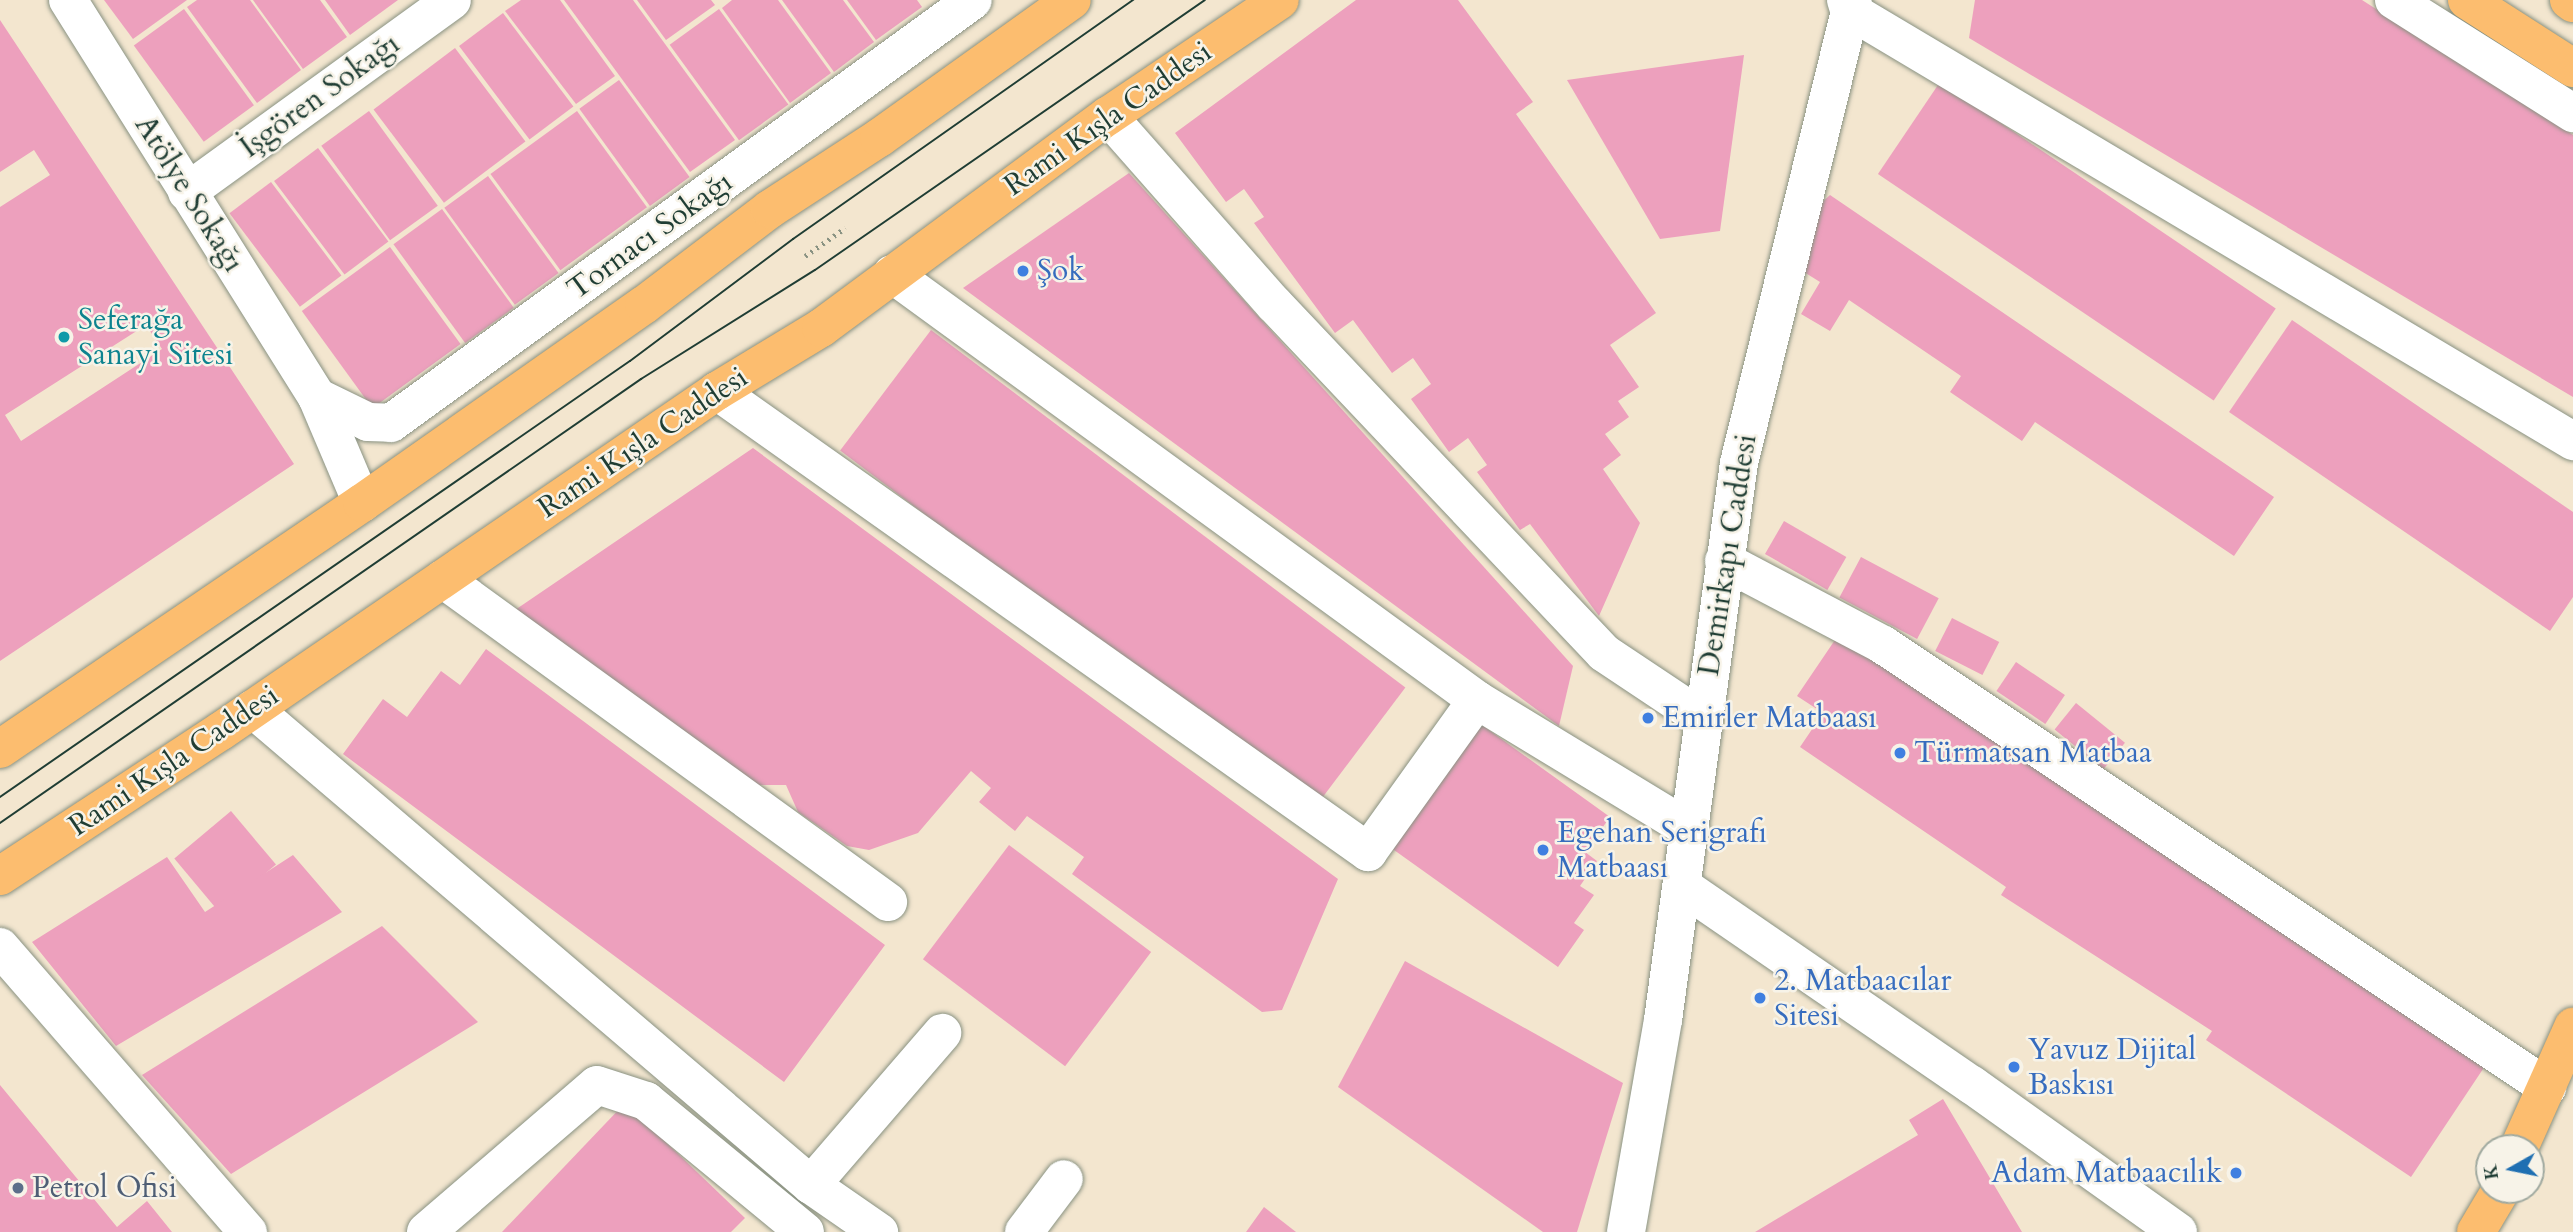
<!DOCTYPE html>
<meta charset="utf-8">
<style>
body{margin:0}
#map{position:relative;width:2573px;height:1232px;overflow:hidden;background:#f3e6cf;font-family:Cardo,serif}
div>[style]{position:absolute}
.building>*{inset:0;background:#eda0bd;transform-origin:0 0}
.path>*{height:4.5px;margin-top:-2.25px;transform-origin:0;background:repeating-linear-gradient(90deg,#899282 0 2px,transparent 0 7px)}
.roads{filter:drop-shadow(0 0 2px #899282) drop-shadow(0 0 2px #899282)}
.minor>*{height:38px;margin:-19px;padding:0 19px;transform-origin:19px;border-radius:19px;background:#fff}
.major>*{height:38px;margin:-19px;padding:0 19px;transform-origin:19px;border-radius:19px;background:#fcbd6f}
.tram>*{height:2px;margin:-1px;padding:0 1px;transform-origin:1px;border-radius:1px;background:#1f3d34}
.dots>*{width:19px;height:19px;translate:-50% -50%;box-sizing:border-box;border:4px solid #f7f3e8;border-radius:50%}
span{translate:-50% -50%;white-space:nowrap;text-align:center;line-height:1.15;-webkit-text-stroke:5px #f7f3e8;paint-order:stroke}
.street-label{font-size:30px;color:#1f3d34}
.shop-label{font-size:30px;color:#366cbe}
.left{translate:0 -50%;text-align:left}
.right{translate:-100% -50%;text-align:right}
.culture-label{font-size:30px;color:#0d838f}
.service-label{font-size:30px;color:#4e5e75}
.north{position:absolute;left:2475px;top:1134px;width:70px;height:70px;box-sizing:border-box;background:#f7f3e8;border:2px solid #a1aaa0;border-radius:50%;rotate:261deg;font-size:19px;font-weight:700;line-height:28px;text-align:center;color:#1f3d34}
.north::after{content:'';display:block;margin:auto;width:24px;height:32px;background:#1f6fb2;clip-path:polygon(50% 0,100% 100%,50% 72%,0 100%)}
</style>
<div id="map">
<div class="building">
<div style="clip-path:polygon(104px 0,187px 0,133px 39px)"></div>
<div style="clip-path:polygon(197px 0,250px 0,301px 70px,257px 103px,187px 7px)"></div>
<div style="clip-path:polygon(253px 0,320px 0,347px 37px,303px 69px)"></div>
<div style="clip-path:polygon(325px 0,398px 0,350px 35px)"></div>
<div style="clip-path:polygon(521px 0,560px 0,615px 76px,576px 104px,505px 11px)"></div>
<div style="clip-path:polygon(564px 0,633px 0,735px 140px,690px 172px)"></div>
<div style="clip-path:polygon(637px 0,711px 0,715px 5px,666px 40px)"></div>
<div style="clip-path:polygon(732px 0,778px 0,831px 73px,790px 103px,722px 8px)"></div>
<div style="clip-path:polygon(782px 0,843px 0,874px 42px,834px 72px)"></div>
<div style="clip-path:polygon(847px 0,917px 0,922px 7px,876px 40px)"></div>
<div style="clip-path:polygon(1356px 0,1458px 0,1533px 102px,1516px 114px,1656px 313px,1610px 345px,1639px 387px,1618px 401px,1629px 417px,1605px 434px,1621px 455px,1603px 469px,1640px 523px,1599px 616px,1530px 524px,1520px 530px,1477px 472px,1487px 465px,1468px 438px,1449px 452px,1411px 399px,1431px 384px,1413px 358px,1392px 373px,1353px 320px,1335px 333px,1254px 223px,1264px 217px,1244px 189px,1226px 202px,1175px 133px)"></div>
<div style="clip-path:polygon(1975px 0,2362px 0,2573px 135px,2573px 397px,1969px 38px)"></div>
<div style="left:184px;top:9px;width:119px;height:62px;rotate:54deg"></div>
<div style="left:719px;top:9px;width:118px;height:61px;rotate:54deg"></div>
<div style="left:503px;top:13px;width:117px;height:55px;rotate:53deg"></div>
<div style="clip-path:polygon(evenodd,0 20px,294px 464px,0 661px,0 207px,50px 175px,34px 150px,0 172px,0 20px,146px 325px,162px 349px,21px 441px,5px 415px,146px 325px)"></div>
<div style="left:455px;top:48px;width:117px;height:102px;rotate:53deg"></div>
<div style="clip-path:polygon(1744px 55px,1720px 231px,1660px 239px,1567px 80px)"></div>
<div style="left:619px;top:80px;width:120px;height:49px;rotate:54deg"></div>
<div style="left:1940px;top:82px;width:405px;height:111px;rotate:34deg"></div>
<div style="left:369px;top:111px;width:117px;height:59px;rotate:54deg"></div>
<div style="left:577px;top:111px;width:119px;height:107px;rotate:54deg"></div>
<div style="left:318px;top:148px;width:117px;height:55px;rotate:53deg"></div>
<div style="clip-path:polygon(1129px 173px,1573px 666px,1559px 726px,963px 288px)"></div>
<div style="left:488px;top:176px;width:120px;height:54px;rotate:54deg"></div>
<div style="left:271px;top:182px;width:117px;height:52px;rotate:53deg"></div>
<div style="clip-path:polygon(1830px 195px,2274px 497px,2234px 556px,2035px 422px,2022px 441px,1950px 392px,1961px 376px,1849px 300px,1830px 331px,1801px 314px,1820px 282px,1796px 267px,1803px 220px)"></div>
<div style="left:442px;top:209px;width:122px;height:60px;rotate:54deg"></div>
<div style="left:390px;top:247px;width:120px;height:109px;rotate:54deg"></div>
<div style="clip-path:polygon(2292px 320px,2573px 512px,2573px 597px,2550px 631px,2229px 412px)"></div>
<div style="left:931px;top:330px;width:594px;height:151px;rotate:37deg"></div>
<div style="clip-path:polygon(753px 448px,1338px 879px,1282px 1010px,1262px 1012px,1072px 874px,1084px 857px,1027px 816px,1015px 831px,979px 802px,991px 788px,971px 771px,918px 833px,869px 850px,847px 846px,798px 812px,786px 785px,754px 785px,515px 610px)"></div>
<div style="left:1784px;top:521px;width:72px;height:38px;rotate:30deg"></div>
<div style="left:1861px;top:557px;width:88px;height:46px;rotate:28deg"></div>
<div style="left:1952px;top:618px;width:53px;height:37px;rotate:27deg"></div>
<div style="clip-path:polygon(1839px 634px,2487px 1063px,2411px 1177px,2206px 1040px,2212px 1031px,2001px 895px,2006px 887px,1800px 747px,1823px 713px,1797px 696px)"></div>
<div style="clip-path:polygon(486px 649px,885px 945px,784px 1082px,343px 754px,383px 699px,407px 717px,441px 671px,460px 685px)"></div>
<div style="left:2016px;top:662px;width:59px;height:35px;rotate:34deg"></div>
<div style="left:2076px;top:703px;width:63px;height:34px;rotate:39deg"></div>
<div style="clip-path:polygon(1475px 720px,1610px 817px,1585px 852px,1597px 861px,1580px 886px,1594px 895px,1574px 923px,1584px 930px,1558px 967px,1387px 845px)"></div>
<div style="left:231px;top:811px;width:70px;height:74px;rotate:50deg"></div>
<div style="left:1009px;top:845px;width:178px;height:143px;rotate:37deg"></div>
<div style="clip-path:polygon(293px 855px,342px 912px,116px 1046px,32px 942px,167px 857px,205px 912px)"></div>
<div style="clip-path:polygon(382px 926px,478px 1022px,231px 1174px,142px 1075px)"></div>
<div style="clip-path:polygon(1405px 961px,1623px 1083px,1577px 1232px,1543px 1232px,1338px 1087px)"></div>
<div style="clip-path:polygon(0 1085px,117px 1227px,147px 1201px,172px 1232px,0 1232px)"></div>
<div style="clip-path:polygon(1943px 1099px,2022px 1232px,1755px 1232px,1918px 1135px,1909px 1120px)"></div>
<div style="clip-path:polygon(625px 1103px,745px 1218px,731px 1232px,502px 1232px)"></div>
<div style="clip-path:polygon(1264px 1207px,1296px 1232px,1246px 1232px)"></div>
</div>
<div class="path">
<div style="left:805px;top:256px;width:49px;rotate:-35deg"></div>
</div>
<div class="roads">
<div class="minor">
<div style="left:68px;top:0;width:469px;rotate:57.9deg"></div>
<div style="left:317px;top:397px;width:115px;rotate:67deg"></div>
<div style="left:1846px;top:0;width:10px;rotate:73deg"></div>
<div style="left:1849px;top:10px;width:843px;rotate:30.77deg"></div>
<div style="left:2394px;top:0;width:212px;rotate:32.3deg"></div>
<div style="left:1108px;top:116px;width:251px;rotate:48.6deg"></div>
<div style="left:1274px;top:304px;width:480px;rotate:46.6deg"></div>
<div style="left:1604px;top:653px;width:119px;rotate:33.7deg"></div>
<div style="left:187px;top:192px;width:327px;rotate:-35.9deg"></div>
<div style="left:892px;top:274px;width:724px;rotate:36.06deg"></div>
<div style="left:1477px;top:700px;width:250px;rotate:31.3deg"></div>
<div style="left:717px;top:391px;width:798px;rotate:35.3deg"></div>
<div style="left:1368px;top:852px;width:187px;rotate:-54.4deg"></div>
<div style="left:317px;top:397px;width:57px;rotate:26.1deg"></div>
<div style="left:368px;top:422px;width:23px;rotate:2deg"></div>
<div style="left:391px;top:423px;width:719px;rotate:-36.01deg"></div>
<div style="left:1724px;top:561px;width:180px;rotate:27.8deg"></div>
<div style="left:1883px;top:645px;width:798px;rotate:33.65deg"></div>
<div style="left:443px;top:579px;width:550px;rotate:35.97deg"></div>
<div style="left:253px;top:709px;width:733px;rotate:40.47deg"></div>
<div style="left:811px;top:1185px;width:201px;rotate:-49.2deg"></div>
<div style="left:1682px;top:886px;width:352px;rotate:34.5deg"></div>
<div style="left:1972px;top:1085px;width:253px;rotate:35.5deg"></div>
<div style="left:0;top:947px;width:378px;rotate:49deg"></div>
<div style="left:811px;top:1185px;width:83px;rotate:34.7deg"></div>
<div style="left:426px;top:1232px;width:225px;rotate:-40.7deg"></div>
<div style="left:597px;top:1085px;width:52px;rotate:18.1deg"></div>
<div style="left:646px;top:1101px;width:206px;rotate:39.5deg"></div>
<div style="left:1024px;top:1232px;width:66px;rotate:-53deg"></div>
<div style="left:1626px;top:1232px;width:215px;rotate:-80.1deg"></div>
<div style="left:1663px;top:1020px;width:562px;rotate:-82.23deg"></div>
<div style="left:1739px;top:463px;width:477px;rotate:-76.2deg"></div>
</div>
<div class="major">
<div style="left:2467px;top:0;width:126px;rotate:32.7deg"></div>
<div style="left:2569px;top:0;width:5px;rotate:37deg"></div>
<div style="left:0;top:749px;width:438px;rotate:-34.2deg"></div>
<div style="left:362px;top:503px;width:345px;rotate:-35.1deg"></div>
<div style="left:644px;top:305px;width:158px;rotate:-37.3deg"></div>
<div style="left:770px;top:209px;width:130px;rotate:-33.1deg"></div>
<div style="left:879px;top:138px;width:237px;rotate:-35.6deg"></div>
<div style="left:0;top:876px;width:264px;rotate:-33.3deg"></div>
<div style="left:221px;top:731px;width:601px;rotate:-34.43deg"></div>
<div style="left:717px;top:391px;width:122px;rotate:-31.2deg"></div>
<div style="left:821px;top:328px;width:357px;rotate:-36.5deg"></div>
<div style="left:1108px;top:116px;width:207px;rotate:-34deg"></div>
<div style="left:2519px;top:1148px;width:133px;rotate:-65.9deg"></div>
<div style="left:2476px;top:1232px;width:49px;rotate:-59.2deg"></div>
</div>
</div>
<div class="tram">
<div style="left:0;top:797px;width:766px;rotate:-34.69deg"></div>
<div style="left:630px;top:361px;width:204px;rotate:-36.8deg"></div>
<div style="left:793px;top:239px;width:416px;rotate:-35.1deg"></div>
<div style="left:0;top:823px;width:780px;rotate:-34.71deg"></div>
<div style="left:641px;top:379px;width:205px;rotate:-32.1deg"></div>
<div style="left:815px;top:270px;width:474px;rotate:-34.7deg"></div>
</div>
<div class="dots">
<div style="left:1023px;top:271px;background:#3f7fe0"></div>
<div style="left:64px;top:337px;background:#0f9aa8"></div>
<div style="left:1648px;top:718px;background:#3f7fe0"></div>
<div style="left:1900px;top:753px;background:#3f7fe0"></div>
<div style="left:1543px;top:850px;background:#3f7fe0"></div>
<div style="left:1760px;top:998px;background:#3f7fe0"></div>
<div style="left:2014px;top:1067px;background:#3f7fe0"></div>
<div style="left:2236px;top:1173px;background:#3f7fe0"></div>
<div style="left:18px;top:1188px;background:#5c6f8a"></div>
</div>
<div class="street-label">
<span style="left:320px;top:96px;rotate:-36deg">İşgören Sokağı</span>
<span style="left:1108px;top:119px;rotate:-35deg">Rami Kışla Caddesi</span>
<span style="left:189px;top:194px;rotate:58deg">Atölye Sokağı</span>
<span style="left:650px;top:236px;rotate:-36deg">Tornacı Sokağı</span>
<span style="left:643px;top:443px;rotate:-34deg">Rami Kışla Caddesi</span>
<span style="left:1728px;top:555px;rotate:-81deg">Demirkapı Caddesi</span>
<span style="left:174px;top:761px;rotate:-34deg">Rami Kışla Caddesi</span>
</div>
<div class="shop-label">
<span class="left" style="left:1037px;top:271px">Şok</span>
<span class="left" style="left:1662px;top:718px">Emirler Matbaası</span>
<span class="left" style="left:1914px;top:753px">Türmatsan Matbaa</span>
<span class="left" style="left:1557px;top:850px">Egehan Serigrafı<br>Matbaası</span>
<span class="left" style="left:1774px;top:998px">2. Matbaacılar<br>Sitesi</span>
<span class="left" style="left:2028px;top:1067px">Yavuz Dijital<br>Baskısı</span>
<span class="right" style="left:2222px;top:1173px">Adam Matbaacılık</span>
</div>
<div class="culture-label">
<span class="left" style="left:78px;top:337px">Seferağa<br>Sanayi Sitesi</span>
</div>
<div class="service-label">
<span class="left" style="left:32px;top:1188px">Petrol Ofisi</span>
</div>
<div class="north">K</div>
</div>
